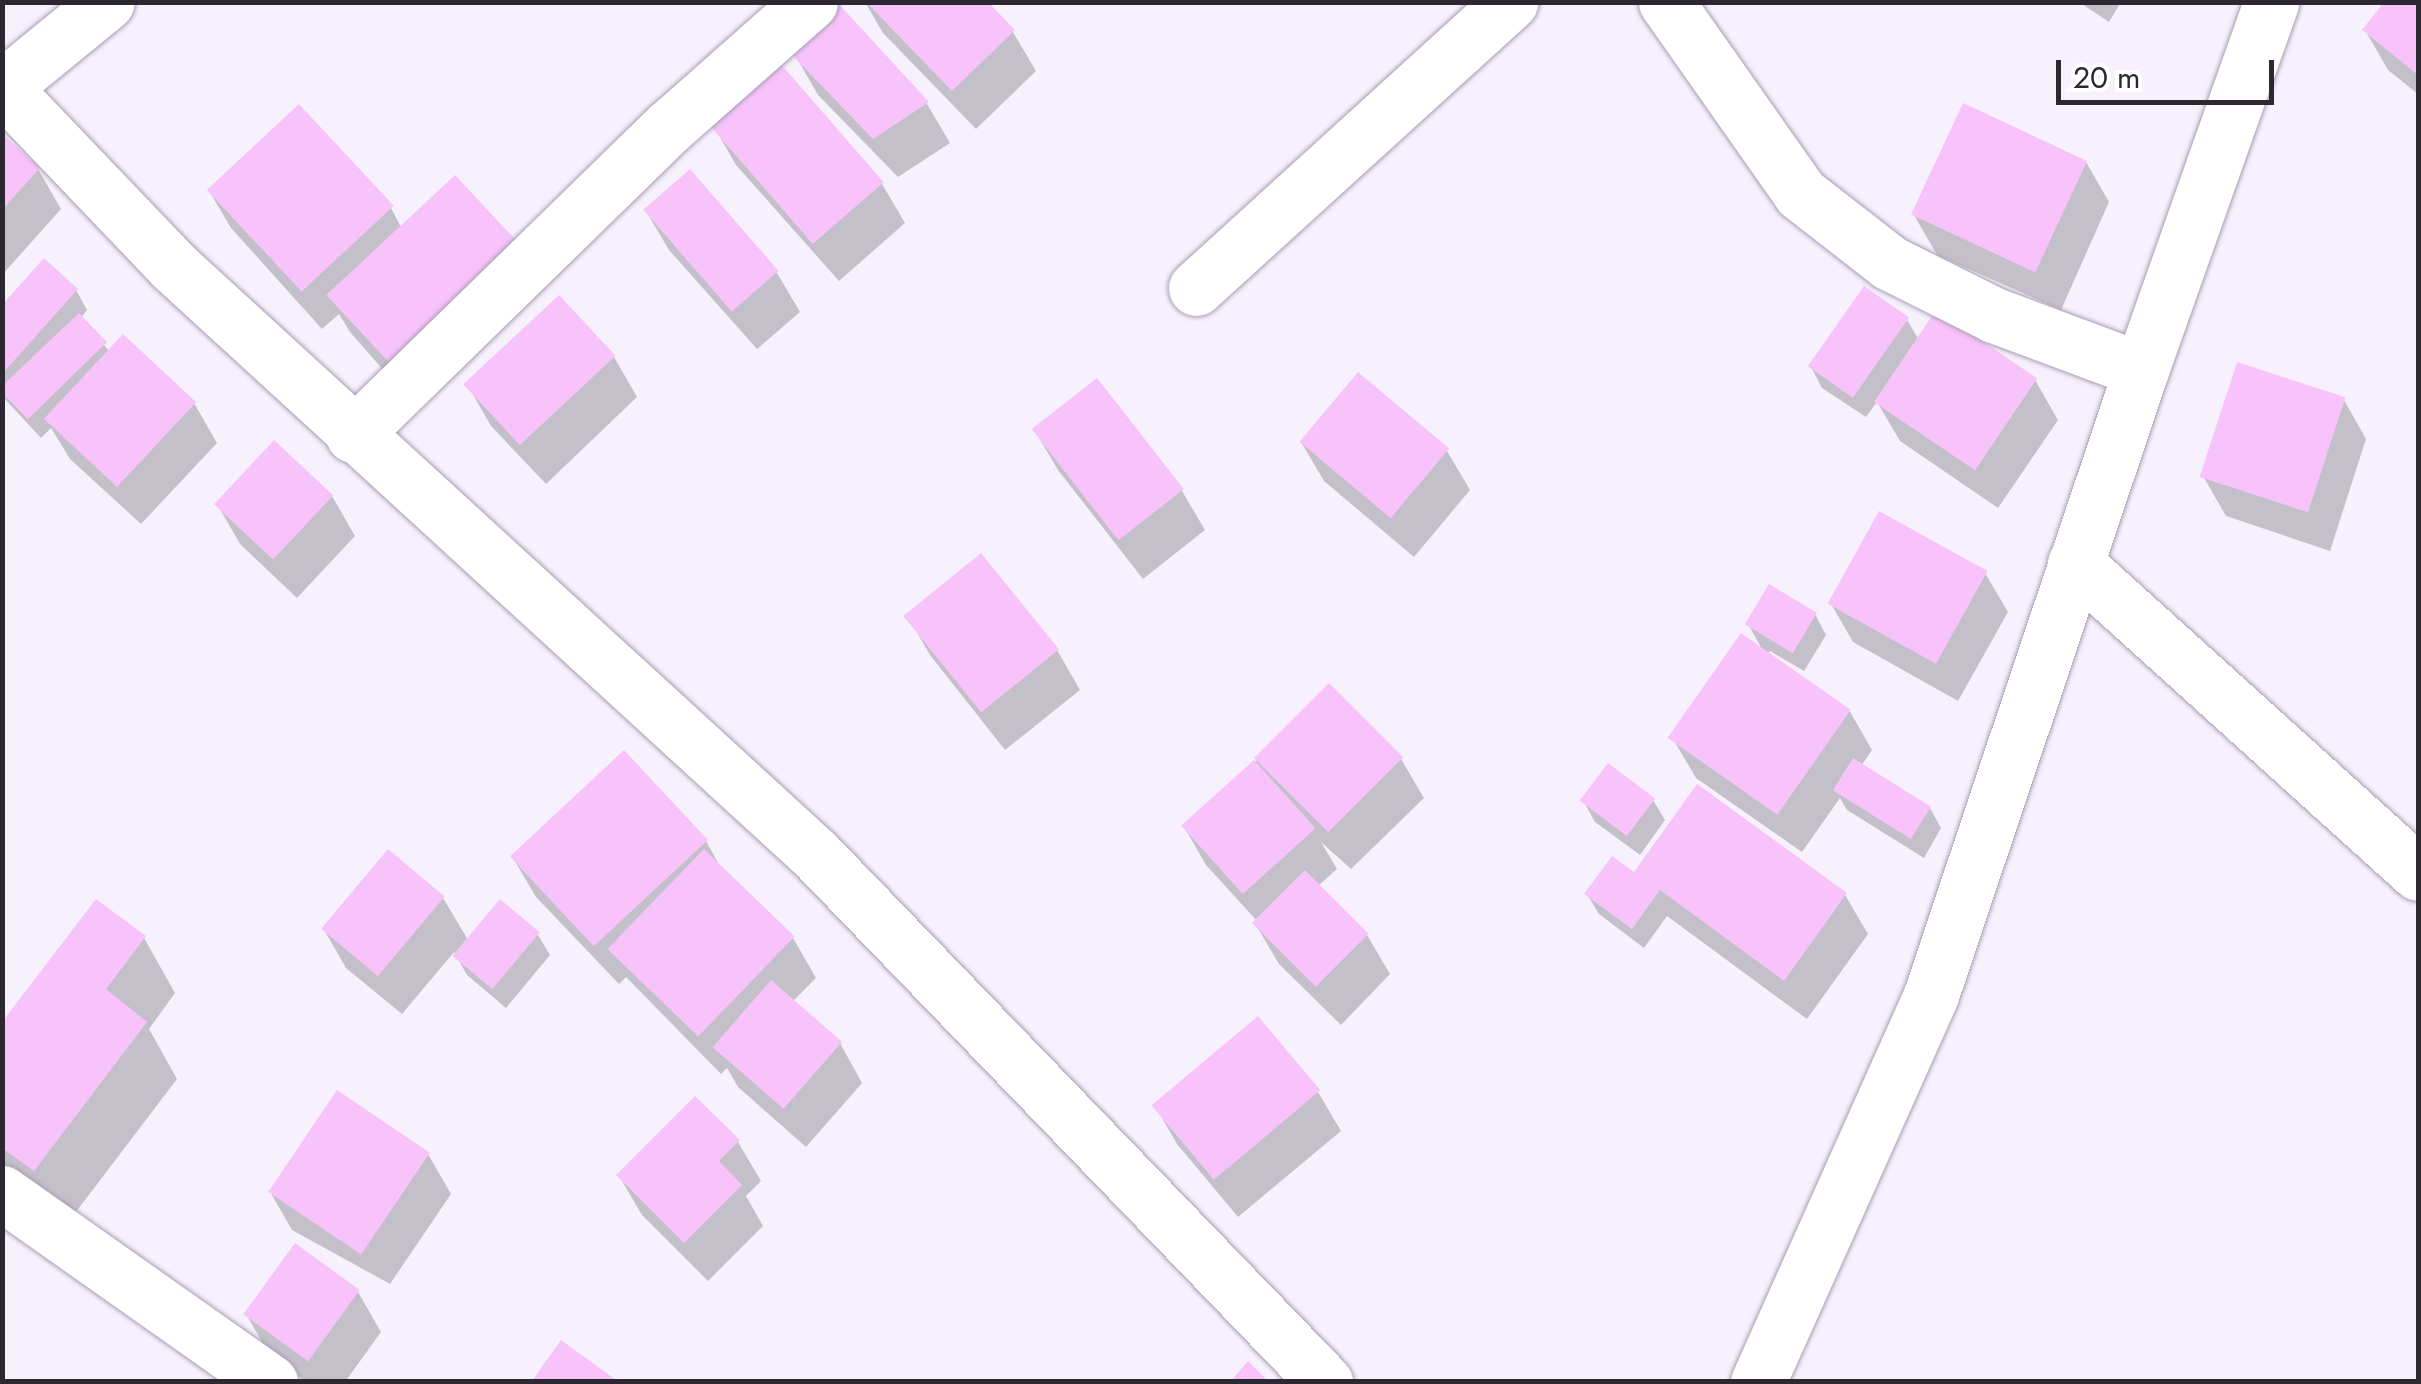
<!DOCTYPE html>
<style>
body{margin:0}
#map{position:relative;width:2421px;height:1384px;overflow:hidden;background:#f6f1fc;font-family:Jost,sans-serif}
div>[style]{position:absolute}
.shadow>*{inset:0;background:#0003}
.building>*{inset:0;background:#f8c3fb;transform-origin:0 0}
.roads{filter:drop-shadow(0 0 2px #a79cb5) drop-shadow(0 0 2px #a79cb5)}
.minor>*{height:55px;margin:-27.5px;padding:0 27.5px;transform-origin:27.5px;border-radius:27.5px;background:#fff}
span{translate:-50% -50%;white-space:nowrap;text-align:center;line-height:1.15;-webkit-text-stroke:9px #fff;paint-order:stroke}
.frame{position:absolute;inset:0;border:5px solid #2c2731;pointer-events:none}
.scale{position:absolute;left:2056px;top:60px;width:218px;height:45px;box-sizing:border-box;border:5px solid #2c2731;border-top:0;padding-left:12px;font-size:30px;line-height:35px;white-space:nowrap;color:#2c2731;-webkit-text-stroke:8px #fff;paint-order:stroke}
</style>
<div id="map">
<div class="shadow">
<div style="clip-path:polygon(865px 2px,985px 2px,1013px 32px,1036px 71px,976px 129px,883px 33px)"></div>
<div style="clip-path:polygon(2079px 2px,2121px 2px,2109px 22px)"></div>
<div style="clip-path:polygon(2387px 2px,2418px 2px,2418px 94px,2388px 70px,2365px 30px)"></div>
<div style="clip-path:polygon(836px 6px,927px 104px,950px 143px,898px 177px,818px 95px,795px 55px)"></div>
<div style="clip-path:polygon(780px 66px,882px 184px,905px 223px,839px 281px,736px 165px,713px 125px)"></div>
<div style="clip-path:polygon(2px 137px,38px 169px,61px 209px,2px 275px)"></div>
<div style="clip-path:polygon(2086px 162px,2109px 202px,2061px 310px,1937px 255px,1914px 215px)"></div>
<div style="clip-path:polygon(208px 189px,391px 208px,401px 227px,521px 251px,543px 290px,415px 406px,350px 332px,339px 314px,322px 329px,231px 228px)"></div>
<div style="clip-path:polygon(646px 211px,777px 273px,800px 312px,757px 349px,669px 250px)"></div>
<div style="clip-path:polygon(76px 290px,87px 310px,81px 318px,110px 352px,194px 403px,217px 443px,141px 524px,70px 459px,51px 428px,41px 438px,2px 396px,2px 309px)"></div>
<div style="clip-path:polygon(1907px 320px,1919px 340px,2035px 380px,2058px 420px,1998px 508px,1900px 441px,1877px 402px,1866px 417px,1822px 388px,1811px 367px)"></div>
<div style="clip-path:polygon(614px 357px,637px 397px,546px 484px,491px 426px,468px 386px)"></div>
<div style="clip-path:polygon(1096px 382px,1182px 491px,1205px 530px,1143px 579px,1058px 470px,1035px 431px)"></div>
<div style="clip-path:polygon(2344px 400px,2366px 439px,2330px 551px,2226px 516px,2203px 476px)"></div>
<div style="clip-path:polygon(1301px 442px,1447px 451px,1470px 490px,1414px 557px,1324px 481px)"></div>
<div style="clip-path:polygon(332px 496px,355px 536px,297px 598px,240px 544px,217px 504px)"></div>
<div style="clip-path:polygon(1985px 573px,2008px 612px,1958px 701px,1853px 642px,1830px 602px)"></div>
<div style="clip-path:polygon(1815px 614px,1826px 635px,1804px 671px,1770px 651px,1768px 654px,1849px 710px,1872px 750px,1861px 766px,1930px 808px,1941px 828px,1924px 858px,1847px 810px,1840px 798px,1802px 852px,1696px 778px,1673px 739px,1763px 651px,1748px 624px)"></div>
<div style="clip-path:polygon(907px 615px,1057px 650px,1080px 690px,1005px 750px,930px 655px)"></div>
<div style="clip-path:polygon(1329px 686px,1401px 759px,1424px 798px,1351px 869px,1321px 842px,1337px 869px,1318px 886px,1367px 935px,1390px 974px,1341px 1025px,1279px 964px,1256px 925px,1258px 922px,1206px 865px,1183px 825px,1256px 761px)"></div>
<div style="clip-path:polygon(1653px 800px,1665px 820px,1640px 855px,1595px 822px,1584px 802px)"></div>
<div style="clip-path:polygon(706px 841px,722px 870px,793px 938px,816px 978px,792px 1002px,840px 1043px,862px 1083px,806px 1147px,738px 1087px,727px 1068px,721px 1074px,626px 977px,619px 984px,536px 897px,513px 858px)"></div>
<div style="clip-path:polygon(1644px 883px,1845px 895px,1868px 934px,1807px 1019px,1667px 916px,1644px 948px,1599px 914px,1587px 894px)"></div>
<div style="clip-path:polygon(443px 898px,468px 940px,538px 935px,550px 955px,506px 1008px,467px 975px,454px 952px,402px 1014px,346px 968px,323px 928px)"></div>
<div style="clip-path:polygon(144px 938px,175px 993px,149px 1029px,177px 1079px,66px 1225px,2px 1177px,2px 1026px)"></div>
<div style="clip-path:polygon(1257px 1020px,1318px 1092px,1341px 1131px,1238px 1217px,1177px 1144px,1154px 1104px)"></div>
<div style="clip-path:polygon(738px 1142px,761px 1181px,746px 1196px,763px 1226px,708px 1281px,642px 1215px,619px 1176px)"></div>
<div style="clip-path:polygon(428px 1154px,451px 1194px,390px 1284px,292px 1230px,269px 1190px)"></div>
<div style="clip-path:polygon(358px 1292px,381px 1332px,345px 1382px,306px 1382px,269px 1354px,246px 1314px)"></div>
</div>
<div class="building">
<div style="clip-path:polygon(837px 2px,929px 102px,873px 139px,792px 55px)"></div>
<div style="clip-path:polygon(866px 2px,988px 2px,1015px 30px,952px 91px)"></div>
<div style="clip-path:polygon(2384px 2px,2418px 2px,2418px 75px,2362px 30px)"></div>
<div style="left:780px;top:63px;width:158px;height:94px;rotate:49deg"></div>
<div style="left:1963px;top:103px;width:137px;height:123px;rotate:25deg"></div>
<div style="left:299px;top:104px;width:139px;height:126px;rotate:47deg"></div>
<div style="clip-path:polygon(2px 134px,40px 168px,2px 210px)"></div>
<div style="left:690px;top:169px;width:135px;height:62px;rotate:49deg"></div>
<div style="left:455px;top:175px;width:100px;height:176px;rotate:47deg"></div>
<div style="clip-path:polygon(44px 258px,78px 289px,2px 374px,2px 305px)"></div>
<div style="left:1864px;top:286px;width:55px;height:98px;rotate:35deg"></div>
<div style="left:559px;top:295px;width:83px;height:131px;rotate:47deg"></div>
<div style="left:1936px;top:310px;width:122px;height:111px;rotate:34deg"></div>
<div style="clip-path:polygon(79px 313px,107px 342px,28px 419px,2px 393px,2px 386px)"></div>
<div style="left:123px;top:334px;width:100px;height:116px;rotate:43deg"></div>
<div style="left:2237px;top:362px;width:114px;height:121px;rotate:18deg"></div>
<div style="left:1358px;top:372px;width:119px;height:91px;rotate:40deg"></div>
<div style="left:1097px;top:378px;width:141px;height:83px;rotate:52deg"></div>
<div style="left:274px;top:440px;width:81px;height:88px;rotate:43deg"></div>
<div style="left:1879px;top:511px;width:124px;height:106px;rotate:29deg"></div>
<div style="left:981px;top:553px;width:124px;height:100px;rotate:51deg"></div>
<div style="left:1769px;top:584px;width:56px;height:47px;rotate:31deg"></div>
<div style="left:1741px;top:633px;width:134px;height:128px;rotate:35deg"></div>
<div style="left:1329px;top:683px;width:105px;height:106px;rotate:45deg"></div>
<div style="left:624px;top:750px;width:123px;height:156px;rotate:47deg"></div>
<div style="left:1853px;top:758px;width:92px;height:38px;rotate:32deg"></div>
<div style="left:1254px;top:760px;width:92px;height:98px;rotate:48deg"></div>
<div style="left:1608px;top:763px;width:59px;height:47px;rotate:37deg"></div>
<div style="clip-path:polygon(1697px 784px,1847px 893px,1784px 981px,1660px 890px,1632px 929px,1584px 894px,1612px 856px,1634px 872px)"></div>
<div style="left:388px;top:849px;width:74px;height:104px;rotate:40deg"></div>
<div style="left:704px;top:849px;width:126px;height:139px;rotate:44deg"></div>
<div style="left:1305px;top:870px;width:90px;height:75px;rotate:45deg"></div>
<div style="clip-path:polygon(96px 899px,146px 936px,106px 989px,147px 1022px,34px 1171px,2px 1148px,2px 1022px)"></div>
<div style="left:500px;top:899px;width:52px;height:74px;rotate:40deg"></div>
<div style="left:771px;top:980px;width:94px;height:89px;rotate:41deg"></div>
<div style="left:1258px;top:1016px;width:97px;height:139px;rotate:50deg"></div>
<div style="left:337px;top:1090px;width:112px;height:123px;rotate:34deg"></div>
<div style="clip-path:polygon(695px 1096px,740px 1140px,719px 1161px,742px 1185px,684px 1243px,616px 1175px)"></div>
<div style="left:295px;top:1243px;width:80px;height:88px;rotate:36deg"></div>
<div style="clip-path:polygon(561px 1340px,619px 1382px,531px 1382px)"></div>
<div style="clip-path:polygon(1248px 1361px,1269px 1382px,1230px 1382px)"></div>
</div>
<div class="roads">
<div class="minor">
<div style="left:1666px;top:2px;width:233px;rotate:54.9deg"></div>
<div style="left:1800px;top:193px;width:114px;rotate:37.9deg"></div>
<div style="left:1890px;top:263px;width:116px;rotate:26.6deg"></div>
<div style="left:1994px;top:315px;width:157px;rotate:20.5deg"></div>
<div style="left:2px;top:87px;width:248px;rotate:46.3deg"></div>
<div style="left:173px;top:266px;width:872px;rotate:42.49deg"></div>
<div style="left:816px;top:855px;width:733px;rotate:46deg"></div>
<div style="left:3px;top:87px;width:134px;rotate:-39.3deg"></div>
<div style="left:1196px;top:288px;width:425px;rotate:-42.3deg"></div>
<div style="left:353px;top:435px;width:443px;rotate:-44.3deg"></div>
<div style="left:670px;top:126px;width:187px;rotate:-41.5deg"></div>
<div style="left:2075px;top:563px;width:462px;rotate:42.1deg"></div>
<div style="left:2px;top:1193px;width:328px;rotate:35.2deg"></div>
<div style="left:1758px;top:1382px;width:424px;rotate:-65.9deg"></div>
<div style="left:1931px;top:995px;width:659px;rotate:-71.43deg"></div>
<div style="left:2141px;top:370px;width:390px;rotate:-70.5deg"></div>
</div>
</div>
<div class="frame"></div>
<div class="scale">20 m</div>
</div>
